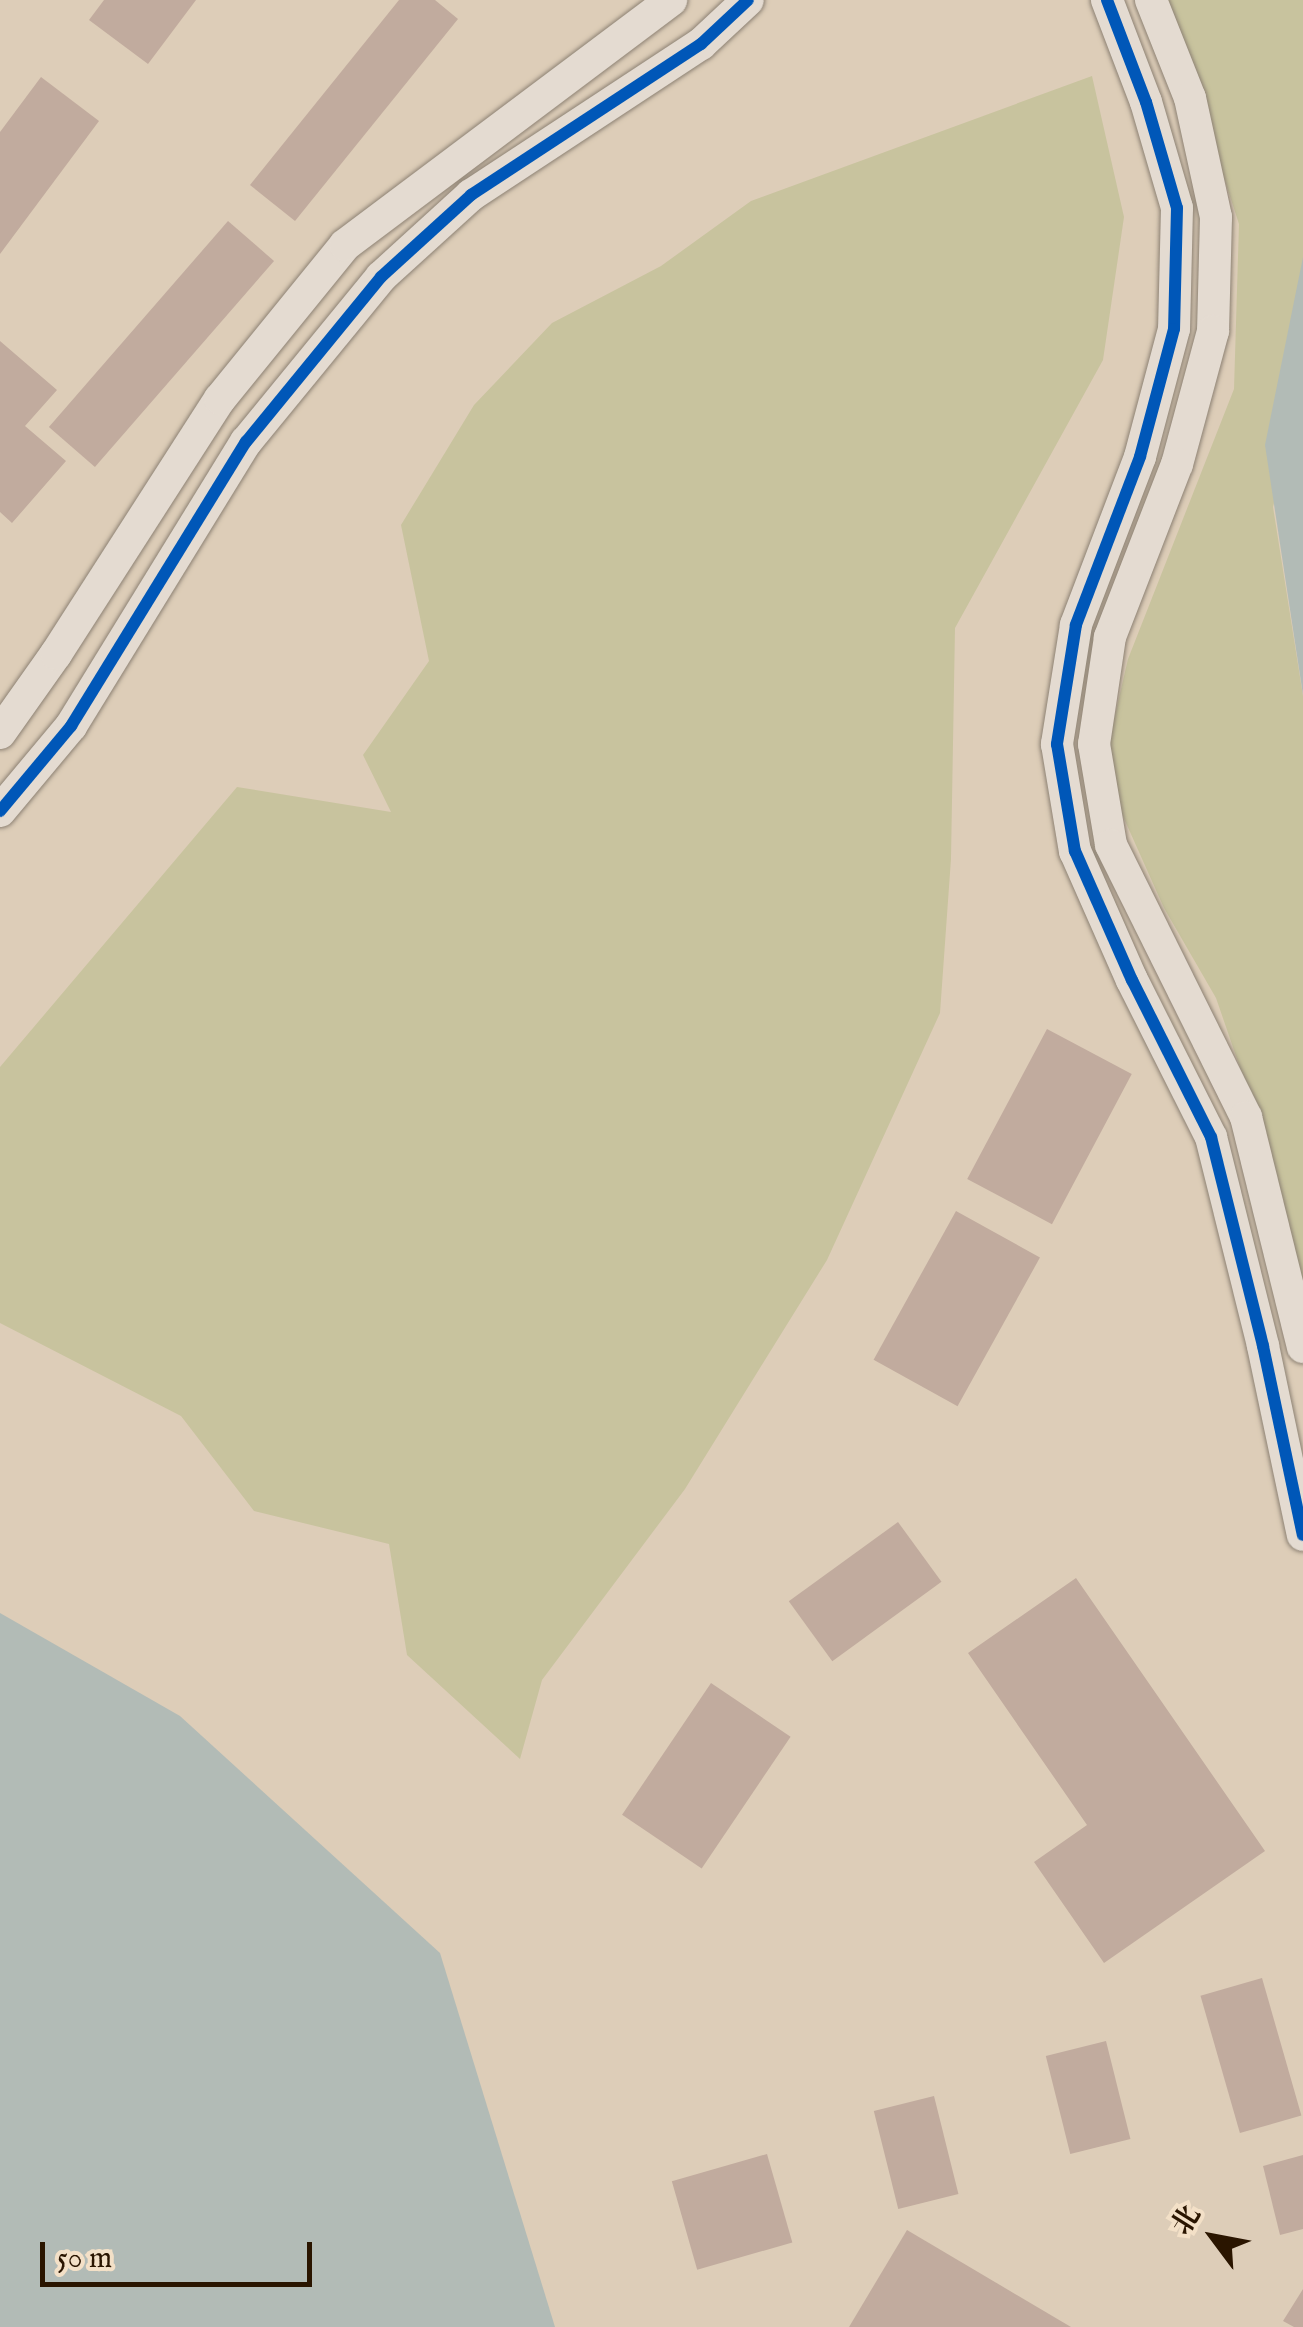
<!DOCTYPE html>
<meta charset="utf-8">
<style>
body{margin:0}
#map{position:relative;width:1303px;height:2327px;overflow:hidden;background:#ddcdb8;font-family:"IM FELL English","Noto Serif SC",serif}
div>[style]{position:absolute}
.green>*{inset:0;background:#c8c39e}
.water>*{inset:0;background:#b2bbb6}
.building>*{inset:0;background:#c1ab9e;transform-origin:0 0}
.roads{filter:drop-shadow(0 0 2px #8c8173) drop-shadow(0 0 2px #8c8173)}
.street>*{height:32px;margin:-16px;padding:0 16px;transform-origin:16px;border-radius:16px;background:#e4dbd1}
.cycleway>*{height:12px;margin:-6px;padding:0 6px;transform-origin:6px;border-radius:6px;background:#0057b8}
span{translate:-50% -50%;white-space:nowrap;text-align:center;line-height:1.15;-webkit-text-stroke:8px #f3e0c7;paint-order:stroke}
.north{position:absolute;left:1163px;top:2187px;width:100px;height:100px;-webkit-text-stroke:8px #f3e0c7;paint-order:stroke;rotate:302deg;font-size:28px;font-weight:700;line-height:40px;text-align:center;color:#2a1500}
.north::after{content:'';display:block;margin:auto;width:35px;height:45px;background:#2a1500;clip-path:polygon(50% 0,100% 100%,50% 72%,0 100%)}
.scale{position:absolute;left:40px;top:2242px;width:272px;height:45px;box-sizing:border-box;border:5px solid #2a1500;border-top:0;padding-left:12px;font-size:30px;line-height:35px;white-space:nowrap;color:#2a1500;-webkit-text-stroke:8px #f3e0c7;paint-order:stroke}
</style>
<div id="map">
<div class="green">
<div style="clip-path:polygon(1166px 0,1303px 0,1303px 382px,1273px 507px,1303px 696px,1303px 1296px,1264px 1137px,1216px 998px,1164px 908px,1122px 814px,1109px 741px,1128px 659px,1234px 389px,1239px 224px)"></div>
<div style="clip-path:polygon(1092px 76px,1124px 217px,1103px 360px,955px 628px,951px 859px,940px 1013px,827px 1260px,685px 1489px,542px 1680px,520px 1759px,407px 1655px,389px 1544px,254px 1511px,181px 1416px,0 1323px,0 1067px,237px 787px,391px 812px,363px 755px,429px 661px,401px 525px,474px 405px,552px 323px,661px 266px,751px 201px)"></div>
</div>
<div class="water">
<div style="clip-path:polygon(1303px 257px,1303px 695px,1265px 445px)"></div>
<div style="clip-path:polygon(0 1613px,180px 1716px,440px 1953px,555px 2327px,0 2327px)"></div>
</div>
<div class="building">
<div style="clip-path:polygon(104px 0,196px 0,148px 64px,89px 20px)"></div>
<div style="clip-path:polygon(399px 0,435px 0,458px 19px,295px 221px,250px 185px)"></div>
<div style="clip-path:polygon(41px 77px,99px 121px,0 254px,0 132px)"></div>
<div style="left:228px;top:221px;width:61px;height:273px;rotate:41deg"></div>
<div style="clip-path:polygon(0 341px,57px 390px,25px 426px,66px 461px,12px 523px,0 512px)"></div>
<div style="left:1047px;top:1029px;width:96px;height:170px;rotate:28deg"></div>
<div style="left:956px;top:1211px;width:96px;height:170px;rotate:29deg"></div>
<div style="left:898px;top:1522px;width:74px;height:135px;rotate:54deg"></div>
<div style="clip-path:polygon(1076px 1578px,1265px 1851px,1104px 1963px,1034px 1862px,1087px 1825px,968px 1653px)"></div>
<div style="left:711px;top:1683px;width:96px;height:159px;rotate:34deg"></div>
<div style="left:1262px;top:1978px;width:143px;height:64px;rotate:74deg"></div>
<div style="left:1106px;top:2041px;width:101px;height:62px;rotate:76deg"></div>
<div style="left:934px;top:2096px;width:101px;height:62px;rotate:76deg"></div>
<div style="left:767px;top:2154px;width:92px;height:99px;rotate:74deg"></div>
<div style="clip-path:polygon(1303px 2155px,1303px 2229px,1280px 2235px,1263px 2166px)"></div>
<div style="clip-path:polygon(907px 2230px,1071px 2327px,849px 2327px)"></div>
<div style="clip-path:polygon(1303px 2289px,1303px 2327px,1294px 2327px,1283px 2321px)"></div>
</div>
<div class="roads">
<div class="street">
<div style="left:1107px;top:0;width:109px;rotate:69.1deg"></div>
<div style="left:1146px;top:102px;width:110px;rotate:73.7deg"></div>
<div style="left:1177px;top:208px;width:121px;rotate:91.4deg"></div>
<div style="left:1174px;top:329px;width:132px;rotate:104.9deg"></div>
<div style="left:1140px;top:457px;width:180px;rotate:110.9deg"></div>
<div style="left:1076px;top:625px;width:121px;rotate:99.1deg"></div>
<div style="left:1057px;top:744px;width:109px;rotate:80.5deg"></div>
<div style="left:1075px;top:851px;width:141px;rotate:66.2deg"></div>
<div style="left:1132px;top:980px;width:176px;rotate:63.3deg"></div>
<div style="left:1211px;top:1137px;width:215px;rotate:76deg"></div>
<div style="left:1263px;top:1346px;width:193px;rotate:78.1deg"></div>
<div style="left:1151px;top:0;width:105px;rotate:68.3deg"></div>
<div style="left:1190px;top:98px;width:122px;rotate:77.7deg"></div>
<div style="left:1216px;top:217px;width:114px;rotate:91.5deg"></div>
<div style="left:1213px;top:331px;width:138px;rotate:105.1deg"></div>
<div style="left:1177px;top:464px;width:186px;rotate:111.2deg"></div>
<div style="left:1110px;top:637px;width:108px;rotate:98.5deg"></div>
<div style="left:1094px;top:744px;width:102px;rotate:80.4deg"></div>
<div style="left:1111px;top:845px;width:304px;rotate:63.6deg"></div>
<div style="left:1246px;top:1117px;width:237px;rotate:76.1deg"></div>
<div style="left:0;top:733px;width:97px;rotate:-54.7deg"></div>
<div style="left:56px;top:654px;width:303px;rotate:-57.3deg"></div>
<div style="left:220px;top:399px;width:198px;rotate:-50.9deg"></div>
<div style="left:345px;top:245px;width:408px;rotate:-36.9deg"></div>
<div style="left:0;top:811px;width:111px;rotate:-50.1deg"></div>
<div style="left:71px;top:726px;width:334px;rotate:-58.4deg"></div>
<div style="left:246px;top:442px;width:213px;rotate:-50.7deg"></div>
<div style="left:381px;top:277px;width:122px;rotate:-42.3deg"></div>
<div style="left:471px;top:195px;width:275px;rotate:-33.3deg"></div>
<div style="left:701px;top:44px;width:64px;rotate:-43.1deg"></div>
</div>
</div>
<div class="cycleway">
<div style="left:1107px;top:0;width:109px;rotate:69.1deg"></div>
<div style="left:1146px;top:102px;width:110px;rotate:73.7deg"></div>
<div style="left:1177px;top:208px;width:121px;rotate:91.4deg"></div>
<div style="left:1174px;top:329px;width:132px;rotate:104.9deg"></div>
<div style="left:1140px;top:457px;width:180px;rotate:110.9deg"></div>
<div style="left:1076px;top:625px;width:121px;rotate:99.1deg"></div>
<div style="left:1057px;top:744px;width:109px;rotate:80.5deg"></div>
<div style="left:1075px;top:851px;width:141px;rotate:66.2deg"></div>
<div style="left:1132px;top:980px;width:176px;rotate:63.3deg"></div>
<div style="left:1211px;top:1137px;width:215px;rotate:76deg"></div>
<div style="left:1263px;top:1346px;width:193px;rotate:78.1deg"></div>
<div style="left:0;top:811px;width:111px;rotate:-50.1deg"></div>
<div style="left:71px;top:726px;width:334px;rotate:-58.4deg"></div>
<div style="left:246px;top:442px;width:213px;rotate:-50.7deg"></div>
<div style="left:381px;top:277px;width:122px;rotate:-42.3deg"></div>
<div style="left:471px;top:195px;width:275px;rotate:-33.3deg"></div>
<div style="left:701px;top:44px;width:64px;rotate:-43.1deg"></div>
</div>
<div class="north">北</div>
<div class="scale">50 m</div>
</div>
